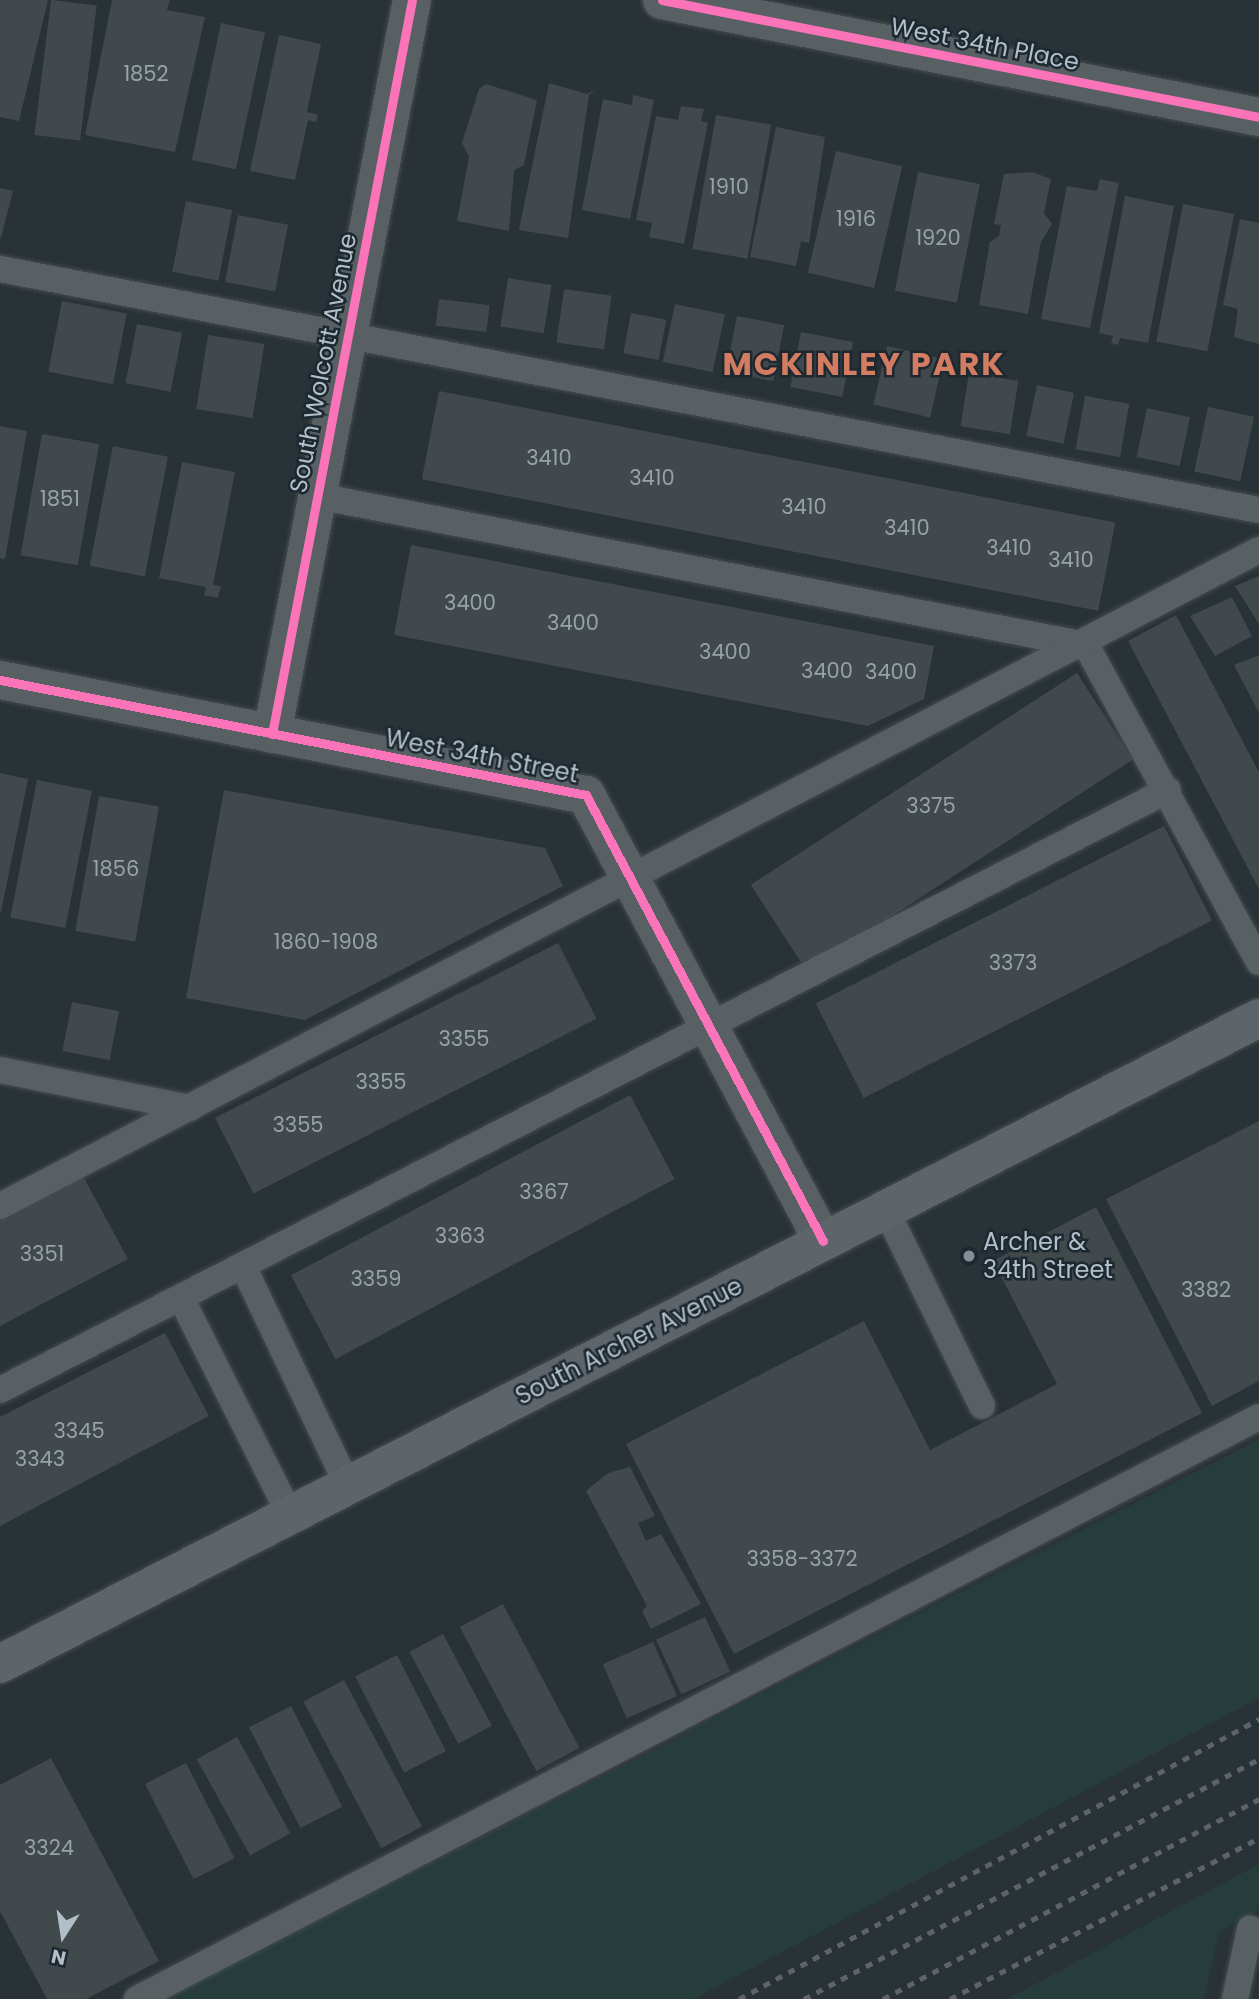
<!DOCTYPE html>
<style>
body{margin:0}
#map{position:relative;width:1259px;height:1999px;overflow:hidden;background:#293236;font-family:Poppins,sans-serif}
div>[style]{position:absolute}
.green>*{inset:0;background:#263d3b}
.building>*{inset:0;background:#41494c;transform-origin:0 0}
.roads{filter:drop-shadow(0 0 2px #474d51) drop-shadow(0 0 2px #474d51)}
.service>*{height:26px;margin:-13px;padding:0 13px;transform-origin:13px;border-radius:13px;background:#596064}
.minor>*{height:38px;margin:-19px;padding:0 19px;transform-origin:19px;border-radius:19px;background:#596064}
.secondary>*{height:38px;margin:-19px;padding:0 19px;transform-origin:19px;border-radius:19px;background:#5d646a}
.rail>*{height:5px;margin-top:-2.5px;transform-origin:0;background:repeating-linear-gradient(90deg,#5d6368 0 7px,transparent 0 14px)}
.cycleway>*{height:9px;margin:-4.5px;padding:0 4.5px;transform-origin:4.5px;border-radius:4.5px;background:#fb73b8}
.dots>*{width:19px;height:19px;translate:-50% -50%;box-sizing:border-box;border:4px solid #1c2931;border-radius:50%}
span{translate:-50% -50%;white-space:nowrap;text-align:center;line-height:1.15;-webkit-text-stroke:5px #1c2931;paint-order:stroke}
.number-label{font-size:21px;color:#96a2a9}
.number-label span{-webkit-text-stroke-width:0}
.street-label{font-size:24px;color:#b3bfc8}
.poi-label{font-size:24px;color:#b3bfc8}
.left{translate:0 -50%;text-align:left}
.district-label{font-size:32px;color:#d37c62;font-weight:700;letter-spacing:2px}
.north{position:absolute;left:28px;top:1901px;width:70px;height:70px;-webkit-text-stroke:5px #1c2931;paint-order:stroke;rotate:192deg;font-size:19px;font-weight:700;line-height:28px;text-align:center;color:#b3bfc8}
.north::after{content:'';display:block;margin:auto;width:24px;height:32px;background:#b3bfc8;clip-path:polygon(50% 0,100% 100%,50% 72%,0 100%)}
</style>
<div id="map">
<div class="green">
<div style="clip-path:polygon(1259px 1439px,1259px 1698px,694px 1999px,167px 1999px)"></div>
<div style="clip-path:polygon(1259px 1864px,1259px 1911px,1219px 1932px,1204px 1999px,1007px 1999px)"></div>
</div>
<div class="building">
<div style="clip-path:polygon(0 0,48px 0,19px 121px,0 117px)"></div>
<div style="left:51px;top:0;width:46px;height:136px;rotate:7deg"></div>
<div style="clip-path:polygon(112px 0,170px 0,167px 10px,205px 17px,175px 152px,85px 135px)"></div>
<div style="left:221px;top:23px;width:45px;height:140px;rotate:12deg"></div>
<div style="clip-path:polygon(279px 35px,321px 44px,307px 112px,318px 115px,316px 122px,308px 120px,295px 180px,250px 171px)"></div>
<div style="clip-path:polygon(549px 83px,587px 94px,596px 89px,589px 95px,568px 238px,519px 230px)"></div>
<div style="clip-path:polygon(486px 84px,537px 100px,524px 165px,514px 170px,509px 231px,457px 221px,469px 157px,462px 143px,479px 89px)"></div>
<div style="clip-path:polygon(633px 95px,654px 100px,630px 219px,582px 210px,603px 99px,632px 105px)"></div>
<div style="clip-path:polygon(681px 106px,704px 109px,701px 121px,708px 123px,684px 244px,649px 237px,652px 223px,636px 220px,656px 116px,678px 120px)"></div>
<div style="left:716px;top:115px;width:56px;height:136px;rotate:10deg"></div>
<div style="clip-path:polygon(776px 127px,825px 137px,809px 243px,801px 241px,796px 266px,750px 257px)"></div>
<div style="left:836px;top:151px;width:68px;height:125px;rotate:13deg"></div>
<div style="left:918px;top:172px;width:63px;height:121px;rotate:11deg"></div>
<div style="clip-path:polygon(1032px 172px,1051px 179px,1044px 213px,1052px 224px,1041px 242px,1028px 314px,979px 305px,990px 242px,999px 236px,1001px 225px,994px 224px,1004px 174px)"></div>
<div style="clip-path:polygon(1100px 179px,1119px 183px,1090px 328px,1041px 319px,1067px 186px,1097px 191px)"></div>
<div style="clip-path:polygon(0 188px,13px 191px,1px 238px,0 237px)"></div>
<div style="clip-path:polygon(1125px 196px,1174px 206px,1148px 343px,1120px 338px,1118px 345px,1111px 343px,1113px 336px,1099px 333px)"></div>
<div style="left:186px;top:201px;width:47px;height:72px;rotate:11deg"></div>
<div style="left:1183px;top:204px;width:52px;height:140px;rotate:11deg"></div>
<div style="left:238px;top:215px;width:51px;height:68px;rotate:11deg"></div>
<div style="clip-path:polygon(1240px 219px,1259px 223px,1259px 344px,1234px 337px,1238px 309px,1223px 305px)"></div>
<div style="left:508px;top:278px;width:44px;height:49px;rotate:9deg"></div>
<div style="left:564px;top:289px;width:48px;height:54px;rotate:8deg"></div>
<div style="left:439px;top:299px;width:51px;height:27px;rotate:7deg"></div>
<div style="left:62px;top:301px;width:66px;height:72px;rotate:11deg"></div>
<div style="left:675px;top:304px;width:51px;height:59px;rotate:12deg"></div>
<div style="left:631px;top:313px;width:36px;height:41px;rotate:11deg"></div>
<div style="left:737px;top:316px;width:48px;height:57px;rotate:11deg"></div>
<div style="left:137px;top:324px;width:46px;height:60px;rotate:11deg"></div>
<div style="left:801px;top:332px;width:53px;height:56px;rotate:11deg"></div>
<div style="left:208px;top:335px;width:57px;height:75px;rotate:9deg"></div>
<div style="left:887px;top:346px;width:58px;height:60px;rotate:13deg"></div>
<div style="left:969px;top:373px;width:50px;height:54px;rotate:9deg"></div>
<div style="left:1037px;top:385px;width:38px;height:52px;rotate:12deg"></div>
<div style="left:439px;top:391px;width:689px;height:90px;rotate:11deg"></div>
<div style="left:1085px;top:396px;width:45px;height:54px;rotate:10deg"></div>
<div style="left:1208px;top:407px;width:47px;height:66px;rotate:12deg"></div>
<div style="left:1147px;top:408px;width:44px;height:50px;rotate:12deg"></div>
<div style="clip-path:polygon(0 426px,27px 431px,5px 559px,0 558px)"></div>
<div style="left:42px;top:434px;width:58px;height:123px;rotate:10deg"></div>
<div style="left:113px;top:446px;width:56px;height:122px;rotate:11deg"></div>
<div style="clip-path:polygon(182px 462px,235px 472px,213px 585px,221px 586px,218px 598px,204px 595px,206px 587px,159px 578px)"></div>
<div style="clip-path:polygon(411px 545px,934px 646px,924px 699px,868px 726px,394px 635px)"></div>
<div style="clip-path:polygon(1259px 576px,1259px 624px,1235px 586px)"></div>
<div style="clip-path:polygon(1232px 597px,1252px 636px,1215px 656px,1190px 616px)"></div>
<div style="clip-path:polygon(1176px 615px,1259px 772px,1259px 889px,1128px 641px)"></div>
<div style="clip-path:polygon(1259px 655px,1259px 713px,1234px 665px)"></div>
<div style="left:1077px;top:673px;width:103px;height:389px;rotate:57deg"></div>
<div style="clip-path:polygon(0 773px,28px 779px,1px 912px,0 912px)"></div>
<div style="left:37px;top:780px;width:56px;height:140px;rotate:11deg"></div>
<div style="clip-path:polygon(224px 790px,545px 848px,563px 886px,305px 1020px,186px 998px)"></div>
<div style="left:99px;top:796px;width:61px;height:137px;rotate:10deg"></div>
<div style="left:1164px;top:826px;width:106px;height:391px;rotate:63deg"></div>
<div style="left:558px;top:943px;width:85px;height:385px;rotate:63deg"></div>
<div style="left:72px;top:1002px;width:48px;height:50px;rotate:11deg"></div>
<div style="left:630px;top:1095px;width:95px;height:384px;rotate:62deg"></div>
<div style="clip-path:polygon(1259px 1121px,1259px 1381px,1212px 1406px,1106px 1199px)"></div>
<div style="clip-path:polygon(83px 1176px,128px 1259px,0 1326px,0 1220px)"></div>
<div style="clip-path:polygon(1096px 1207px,1202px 1413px,734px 1654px,626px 1444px,864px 1321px,930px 1450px,1057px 1384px,993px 1261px)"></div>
<div style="clip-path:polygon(165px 1333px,209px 1416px,0 1526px,0 1417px)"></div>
<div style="clip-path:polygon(630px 1467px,655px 1516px,638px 1523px,646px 1541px,661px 1534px,701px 1604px,651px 1629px,642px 1611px,647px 1606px,586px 1491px,608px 1473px)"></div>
<div style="left:503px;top:1604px;width:163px;height:49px;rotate:62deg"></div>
<div style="left:705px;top:1617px;width:60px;height:54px;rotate:65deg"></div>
<div style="left:443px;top:1634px;width:104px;height:38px;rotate:62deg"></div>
<div style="left:653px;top:1642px;width:59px;height:55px;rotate:66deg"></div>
<div style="left:397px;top:1655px;width:108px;height:47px;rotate:63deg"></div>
<div style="left:344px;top:1680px;width:166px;height:46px;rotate:62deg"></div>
<div style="left:291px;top:1706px;width:113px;height:47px;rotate:63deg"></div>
<div style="left:237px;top:1737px;width:110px;height:46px;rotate:61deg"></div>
<div style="clip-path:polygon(51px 1758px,159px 1961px,86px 1999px,47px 1999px,0 1911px,0 1785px)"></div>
<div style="left:186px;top:1763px;width:107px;height:46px;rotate:63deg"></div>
</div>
<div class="roads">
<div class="service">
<div style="left:0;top:269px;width:1282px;rotate:10.84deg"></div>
<div style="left:317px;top:496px;width:783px;rotate:10.97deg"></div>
<div style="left:1086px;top:645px;width:361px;rotate:61.4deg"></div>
<div style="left:0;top:1070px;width:194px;rotate:11.3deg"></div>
<div style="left:0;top:1206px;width:1420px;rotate:-27.52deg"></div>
<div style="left:886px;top:1210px;width:218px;rotate:63.9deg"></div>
<div style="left:243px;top:1266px;width:244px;rotate:64.5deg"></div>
<div style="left:181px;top:1298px;width:243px;rotate:63.3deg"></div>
<div style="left:0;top:1390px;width:1313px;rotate:-27.19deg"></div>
<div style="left:137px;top:1999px;width:1264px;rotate:-27.42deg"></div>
<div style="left:1235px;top:1999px;width:72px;rotate:-77.9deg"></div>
</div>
<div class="minor">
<div style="left:662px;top:0;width:608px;rotate:11.09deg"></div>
<div style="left:0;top:680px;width:597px;rotate:11.1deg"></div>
<div style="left:586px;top:795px;width:505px;rotate:62.01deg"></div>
<div style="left:272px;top:734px;width:747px;rotate:-79.2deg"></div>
</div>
<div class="secondary">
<div style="left:0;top:1664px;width:1415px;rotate:-27.16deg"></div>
</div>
</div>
<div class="rail">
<div style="left:739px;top:1999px;width:591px;rotate:-28.3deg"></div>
<div style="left:804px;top:1999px;width:514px;rotate:-27.81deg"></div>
<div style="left:883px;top:1999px;width:426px;rotate:-28deg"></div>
<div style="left:950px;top:1999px;width:348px;rotate:-27.5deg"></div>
</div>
<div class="cycleway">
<div style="left:662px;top:0;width:608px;rotate:11.09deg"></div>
<div style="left:0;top:680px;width:597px;rotate:11.1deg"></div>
<div style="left:586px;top:795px;width:505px;rotate:62.01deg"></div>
<div style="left:272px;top:734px;width:747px;rotate:-79.2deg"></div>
</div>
<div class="dots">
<div style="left:969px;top:1256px;background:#838e95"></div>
</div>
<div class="number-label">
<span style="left:146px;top:74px">1852</span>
<span style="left:729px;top:187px">1910</span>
<span style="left:856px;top:219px">1916</span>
<span style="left:938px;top:238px">1920</span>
<span style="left:549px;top:458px">3410</span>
<span style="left:652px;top:478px">3410</span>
<span style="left:60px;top:499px">1851</span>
<span style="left:804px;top:507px">3410</span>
<span style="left:907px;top:528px">3410</span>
<span style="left:1009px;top:548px">3410</span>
<span style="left:1071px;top:560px">3410</span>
<span style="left:470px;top:603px">3400</span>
<span style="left:573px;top:623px">3400</span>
<span style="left:725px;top:652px">3400</span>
<span style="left:827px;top:671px">3400</span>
<span style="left:891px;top:672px">3400</span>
<span style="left:931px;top:806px">3375</span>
<span style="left:116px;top:869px">1856</span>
<span style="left:326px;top:942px">1860-1908</span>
<span style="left:1013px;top:963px">3373</span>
<span style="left:464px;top:1039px">3355</span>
<span style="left:381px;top:1082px">3355</span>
<span style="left:298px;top:1125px">3355</span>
<span style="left:544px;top:1192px">3367</span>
<span style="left:460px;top:1236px">3363</span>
<span style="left:42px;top:1254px">3351</span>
<span style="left:376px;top:1279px">3359</span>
<span style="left:1206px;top:1290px">3382</span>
<span style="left:79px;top:1431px">3345</span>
<span style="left:40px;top:1459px">3343</span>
<span style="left:802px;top:1559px">3358-3372</span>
<span style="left:49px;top:1848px">3324</span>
</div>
<div class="street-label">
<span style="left:985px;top:44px;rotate:11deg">West 34th Place</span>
<span style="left:323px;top:363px;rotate:-79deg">South Wolcott Avenue</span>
<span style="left:482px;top:756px;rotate:11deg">West 34th Street</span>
<span style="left:629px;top:1341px;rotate:-27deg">South Archer Avenue</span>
</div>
<div class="poi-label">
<span class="left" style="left:983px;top:1256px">Archer &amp;<br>34th Street</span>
</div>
<div class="district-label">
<span style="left:864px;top:364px">MCKINLEY PARK</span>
</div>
<div class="north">N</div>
</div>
